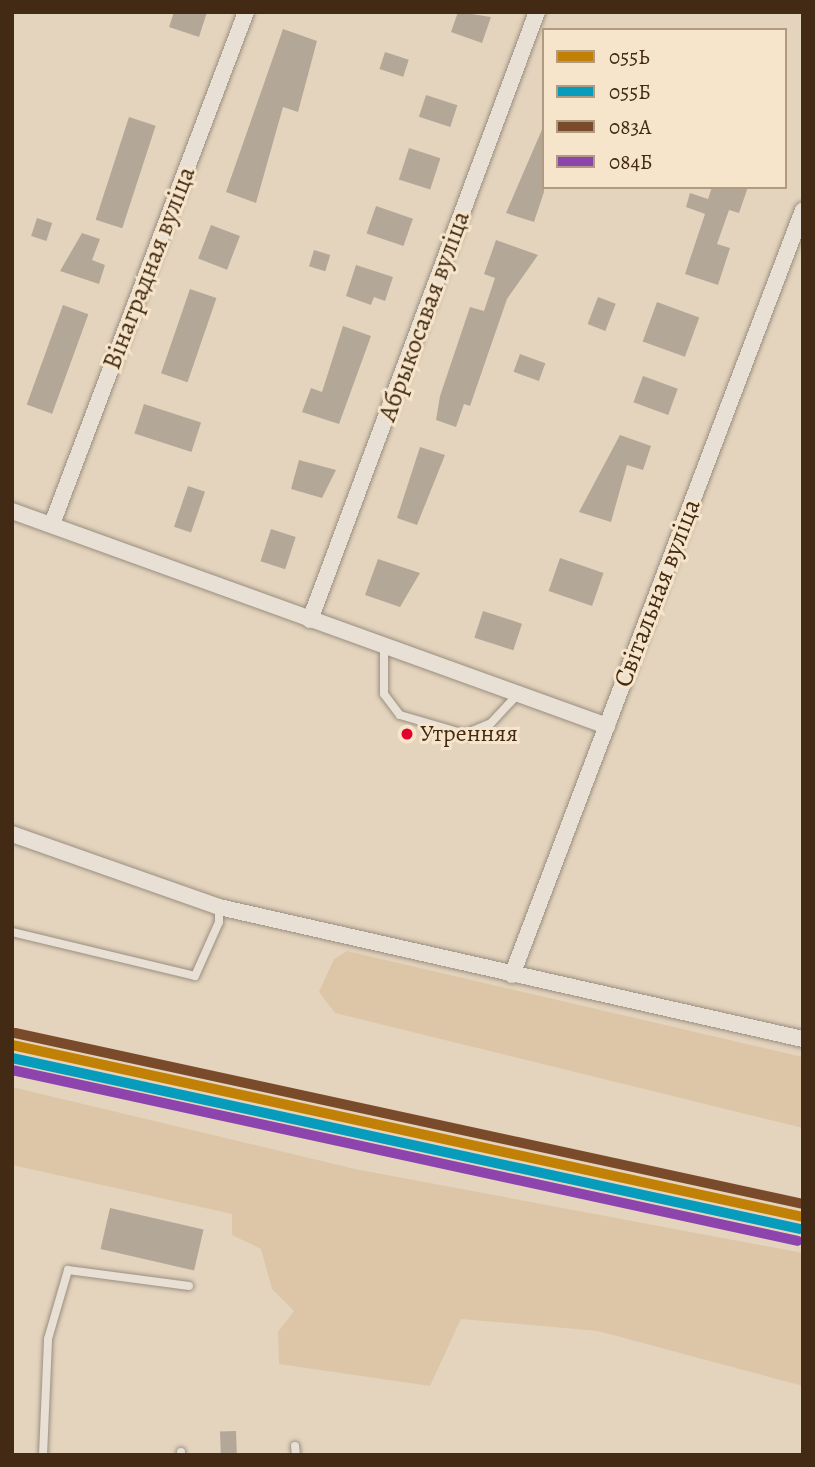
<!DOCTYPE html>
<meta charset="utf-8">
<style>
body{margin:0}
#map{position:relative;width:815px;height:1467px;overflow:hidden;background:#e4d4be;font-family:Alegreya,serif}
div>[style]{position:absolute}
.green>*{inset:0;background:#dcc6a7}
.building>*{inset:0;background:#b3a798;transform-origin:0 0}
.roads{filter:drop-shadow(0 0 2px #9a8e7f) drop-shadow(0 0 2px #9a8e7f)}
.service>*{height:8px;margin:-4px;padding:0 4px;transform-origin:4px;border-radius:4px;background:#e8e0d5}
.minor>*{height:16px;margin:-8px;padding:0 8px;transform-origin:8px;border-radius:8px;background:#e8e0d5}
.rail-1>*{height:10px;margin:-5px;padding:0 5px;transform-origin:5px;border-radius:5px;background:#c18106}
.rail-2>*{height:10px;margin:-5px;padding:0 5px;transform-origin:5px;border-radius:5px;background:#079cbb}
.rail-3>*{height:10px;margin:-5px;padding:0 5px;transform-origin:5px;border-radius:5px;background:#7a4b2a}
.rail-4>*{height:10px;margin:-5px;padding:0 5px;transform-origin:5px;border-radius:5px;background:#8e44ad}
.dots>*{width:19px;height:19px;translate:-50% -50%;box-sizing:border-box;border:4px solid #f7e5cb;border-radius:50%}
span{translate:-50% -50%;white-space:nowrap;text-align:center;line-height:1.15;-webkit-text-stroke:6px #f7e5cb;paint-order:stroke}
.bus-label{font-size:24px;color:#422a14}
.left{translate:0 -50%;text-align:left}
.street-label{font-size:26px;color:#422a14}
.frame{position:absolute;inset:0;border:14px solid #422a14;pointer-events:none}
.legend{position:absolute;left:542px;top:28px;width:245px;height:161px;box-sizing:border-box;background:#f7e5cb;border:2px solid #af9a82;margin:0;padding:9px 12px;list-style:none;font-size:21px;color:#422a14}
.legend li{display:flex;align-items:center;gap:14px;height:35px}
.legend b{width:35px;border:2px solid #af9a82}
</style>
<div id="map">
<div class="green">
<div style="clip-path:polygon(347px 951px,803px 1057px,803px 1128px,335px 1013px,319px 992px,334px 959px)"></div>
<div style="clip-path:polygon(12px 1087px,355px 1169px,803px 1253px,803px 1386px,598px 1331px,461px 1319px,430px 1386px,279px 1364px,278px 1332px,294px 1311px,272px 1289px,261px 1249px,232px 1235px,232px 1214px,12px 1165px)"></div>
</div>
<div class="building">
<div style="clip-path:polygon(174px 12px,207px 12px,199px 37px,169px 27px)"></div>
<div style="clip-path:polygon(458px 12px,491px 17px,482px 43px,451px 32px)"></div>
<div style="clip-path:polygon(283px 29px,317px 41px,298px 112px,283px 107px,256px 203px,226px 192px)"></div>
<div style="left:385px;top:52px;width:25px;height:18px;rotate:18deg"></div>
<div style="left:426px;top:95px;width:33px;height:23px;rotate:18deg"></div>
<div style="left:129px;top:117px;width:28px;height:108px;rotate:18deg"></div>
<div style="clip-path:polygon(544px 125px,544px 192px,534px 222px,506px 213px)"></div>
<div style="left:409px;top:148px;width:33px;height:33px;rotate:18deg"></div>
<div style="clip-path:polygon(712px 187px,748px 187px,739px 213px,729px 210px,717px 244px,730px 248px,718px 285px,685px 274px,705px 214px,686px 207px,690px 193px,708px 199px)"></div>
<div style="left:376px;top:206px;width:39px;height:29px;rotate:19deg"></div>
<div style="left:37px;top:218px;width:16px;height:19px;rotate:18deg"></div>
<div style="left:211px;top:225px;width:31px;height:36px;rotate:21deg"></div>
<div style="clip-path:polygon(82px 233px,100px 239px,92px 260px,105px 265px,99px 284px,60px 271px)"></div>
<div style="clip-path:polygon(496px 240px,538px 255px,507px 299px,470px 406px,464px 404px,456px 427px,436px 420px,440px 396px,470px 307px,484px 311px,495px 278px,484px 274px)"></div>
<div style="left:314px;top:250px;width:17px;height:17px;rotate:17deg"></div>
<div style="clip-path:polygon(356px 265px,393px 277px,385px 301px,374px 297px,371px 305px,346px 296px)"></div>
<div style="left:190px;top:289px;width:28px;height:89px;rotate:19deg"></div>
<div style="left:598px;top:297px;width:19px;height:29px;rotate:21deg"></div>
<div style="left:657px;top:302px;width:45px;height:42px;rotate:20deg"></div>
<div style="left:63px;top:305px;width:27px;height:106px;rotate:20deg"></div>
<div style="clip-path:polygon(343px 326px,371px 336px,339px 424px,302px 412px,311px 388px,322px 392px)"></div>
<div style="left:520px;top:354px;width:27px;height:19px;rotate:20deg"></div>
<div style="left:643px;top:376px;width:37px;height:28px;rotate:20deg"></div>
<div style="left:144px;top:404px;width:60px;height:31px;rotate:18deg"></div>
<div style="clip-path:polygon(620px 435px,651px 446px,643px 470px,627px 465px,611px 522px,579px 512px)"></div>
<div style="clip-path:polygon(420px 447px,445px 455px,417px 525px,397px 518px)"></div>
<div style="clip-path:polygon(299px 460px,336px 470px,322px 498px,291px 489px)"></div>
<div style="left:188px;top:486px;width:18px;height:43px;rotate:19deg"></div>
<div style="left:271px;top:529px;width:26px;height:34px;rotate:18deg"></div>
<div style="left:560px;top:558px;width:46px;height:35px;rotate:19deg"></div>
<div style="clip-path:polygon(378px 559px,420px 573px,400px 607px,365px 595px)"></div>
<div style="left:483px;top:611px;width:41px;height:28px;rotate:18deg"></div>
<div style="left:110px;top:1208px;width:96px;height:42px;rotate:13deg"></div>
<div style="left:236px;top:1431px;width:24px;height:16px;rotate:88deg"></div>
</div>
<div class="roads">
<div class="service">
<div style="left:384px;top:646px;width:48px;rotate:90deg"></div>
<div style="left:384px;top:694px;width:26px;rotate:53deg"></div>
<div style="left:400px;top:715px;width:68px;rotate:16.3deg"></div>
<div style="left:465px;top:734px;width:28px;rotate:-23deg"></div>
<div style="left:491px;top:723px;width:40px;rotate:-47deg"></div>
<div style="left:12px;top:932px;width:188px;rotate:13.5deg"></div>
<div style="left:195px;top:976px;width:59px;rotate:-66deg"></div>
<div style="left:219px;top:922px;width:15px;rotate:-90deg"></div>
<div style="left:295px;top:1446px;width:9px;rotate:84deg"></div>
<div style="left:181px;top:1452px;width:3px;rotate:90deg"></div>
<div style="left:43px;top:1455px;width:116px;rotate:-87.5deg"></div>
<div style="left:48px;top:1339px;width:72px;rotate:-73.8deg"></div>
<div style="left:68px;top:1270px;width:122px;rotate:7.5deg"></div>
</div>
<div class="minor">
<div style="left:12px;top:511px;width:633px;rotate:19.87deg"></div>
<div style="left:52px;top:524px;width:548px;rotate:-69.25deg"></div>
<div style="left:310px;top:620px;width:649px;rotate:-69.53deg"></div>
<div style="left:12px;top:834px;width:219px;rotate:19.4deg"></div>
<div style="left:219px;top:907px;width:599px;rotate:12.74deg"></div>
<div style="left:512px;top:975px;width:818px;rotate:-69.17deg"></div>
</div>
</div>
<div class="rail-1">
<div style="left:12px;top:1045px;width:809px;rotate:12.27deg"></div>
</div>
<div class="rail-2">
<div style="left:12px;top:1058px;width:806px;rotate:12.24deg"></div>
</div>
<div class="rail-3">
<div style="left:15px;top:1033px;width:806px;rotate:12.24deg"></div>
</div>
<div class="rail-4">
<div style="left:12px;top:1070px;width:804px;rotate:12.27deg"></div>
</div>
<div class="dots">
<div style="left:407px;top:734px;background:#e4002b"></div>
</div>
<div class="bus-label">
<span class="left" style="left:420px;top:734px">Утренняя</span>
</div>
<div class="street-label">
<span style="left:149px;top:268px;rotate:-69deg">Вінаградная вуліца</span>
<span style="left:424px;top:316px;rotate:-70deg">Абрыкосавая вуліца</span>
<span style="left:657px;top:593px;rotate:-69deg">Світальная вуліца</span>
</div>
<div class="frame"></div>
<ul class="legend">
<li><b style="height:9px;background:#c18106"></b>055Ь</li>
<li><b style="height:9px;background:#079cbb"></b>055Б</li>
<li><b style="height:9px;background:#7a4b2a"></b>083А</li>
<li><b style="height:9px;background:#8e44ad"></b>084Б</li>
</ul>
</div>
